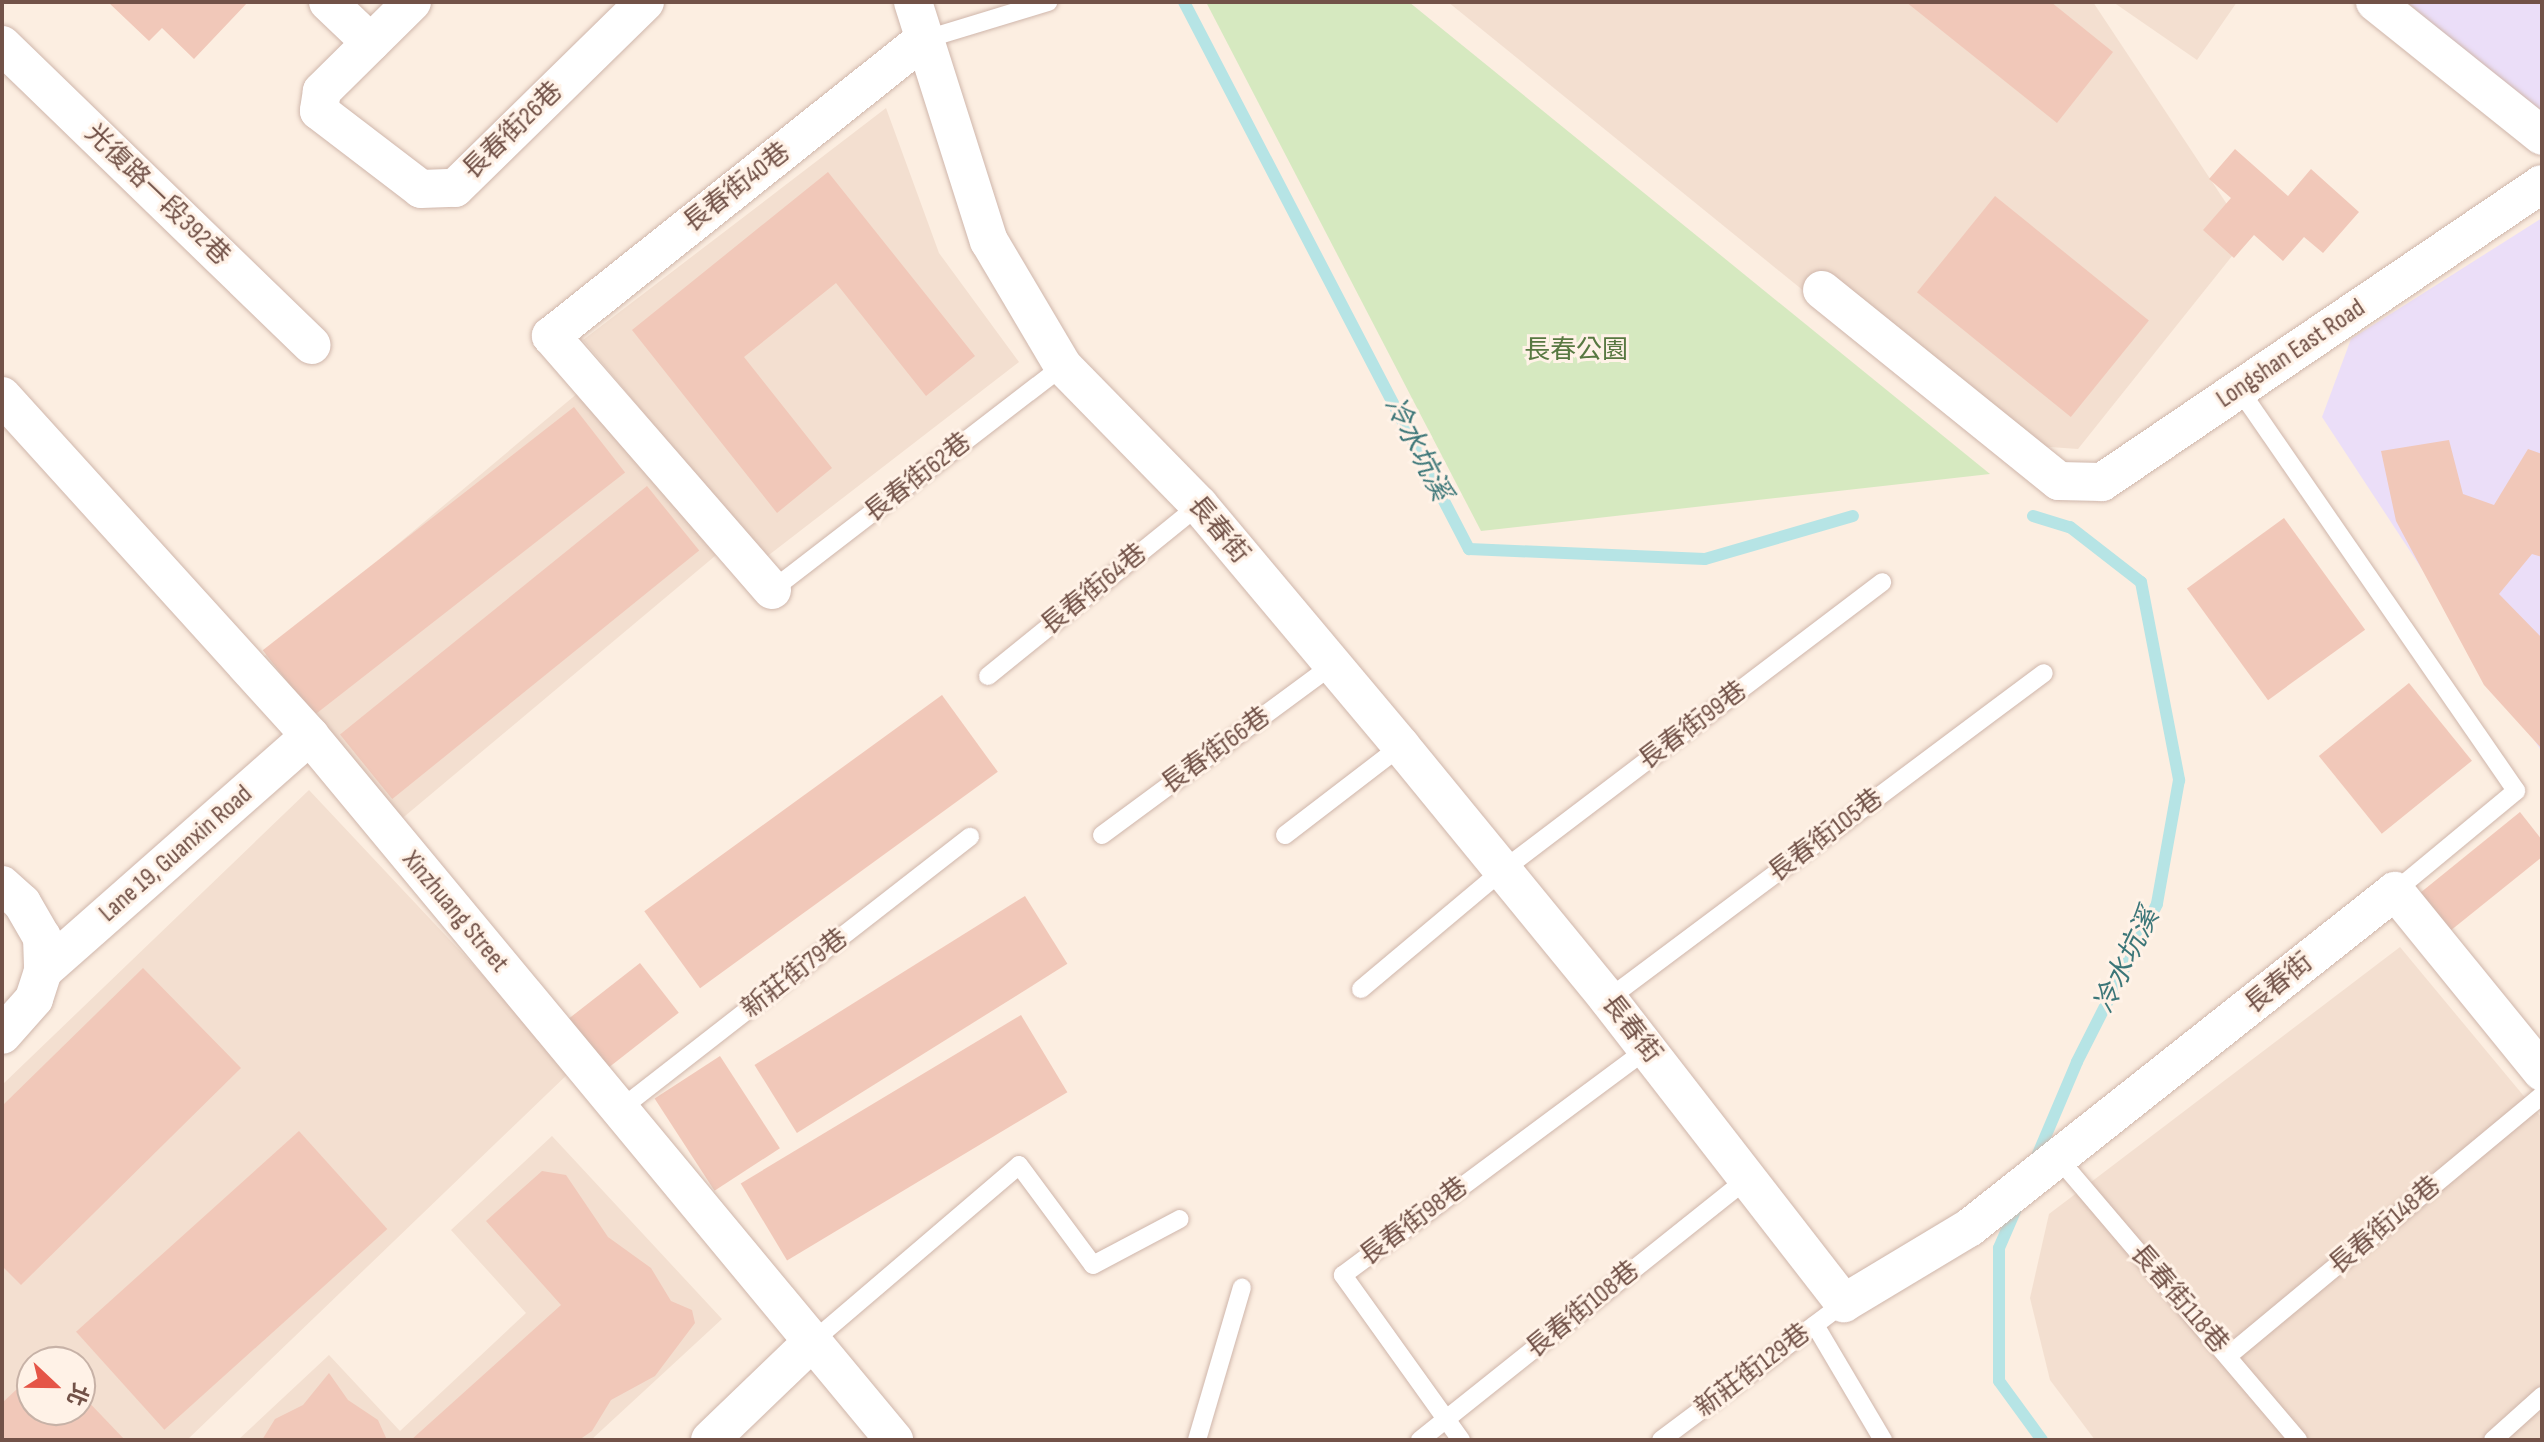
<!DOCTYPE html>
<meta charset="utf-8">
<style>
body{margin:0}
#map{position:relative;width:2544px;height:1442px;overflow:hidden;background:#fceee1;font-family:"Sofia Sans Condensed","Noto Sans TC",sans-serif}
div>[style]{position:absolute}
.residential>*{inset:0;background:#f3dfd0;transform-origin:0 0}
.education>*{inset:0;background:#ebdef8}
.green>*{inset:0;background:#d6e9c0}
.stream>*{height:12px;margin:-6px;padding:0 6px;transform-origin:6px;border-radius:6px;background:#b6e4e5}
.building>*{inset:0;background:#f1c8b9;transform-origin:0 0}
.roads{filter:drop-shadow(0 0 2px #cfb6ab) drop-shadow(0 0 2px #cfb6ab)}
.lane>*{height:18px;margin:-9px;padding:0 9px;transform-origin:9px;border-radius:9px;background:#fff}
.street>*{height:38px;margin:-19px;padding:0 19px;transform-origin:19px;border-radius:19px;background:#fff}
span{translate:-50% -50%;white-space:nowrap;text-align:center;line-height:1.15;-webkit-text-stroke:6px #fff2e7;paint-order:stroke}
.street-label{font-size:26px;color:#725248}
.park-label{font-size:26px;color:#587841}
.water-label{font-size:28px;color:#3c7678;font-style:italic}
.frame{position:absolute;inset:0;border:4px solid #725248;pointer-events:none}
.north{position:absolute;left:16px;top:1346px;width:80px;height:80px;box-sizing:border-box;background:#fff2e7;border:2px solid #c7b2a7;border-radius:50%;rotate:112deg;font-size:22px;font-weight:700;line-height:32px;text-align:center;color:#725248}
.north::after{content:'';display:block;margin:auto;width:28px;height:36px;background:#e55547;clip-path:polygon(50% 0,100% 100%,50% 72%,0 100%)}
</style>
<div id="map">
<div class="residential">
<div style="clip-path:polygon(1448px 2px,2093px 2px,2248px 236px,2078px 449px,1991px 443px)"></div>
<div style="clip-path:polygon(2113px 2px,2237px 2px,2197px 60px)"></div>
<div style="clip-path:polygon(886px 108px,939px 253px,1019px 362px,765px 558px,583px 340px)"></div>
<div style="left:579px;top:392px;width:213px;height:416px;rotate:50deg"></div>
<div style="clip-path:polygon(evenodd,309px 790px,572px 1070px,187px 1440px,2px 1440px,2px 1085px,309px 790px,32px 1362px,80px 1362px,80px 1410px,32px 1410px,32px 1362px)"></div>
<div style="clip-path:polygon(2400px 947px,2542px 1118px,2542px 1440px,2095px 1440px,2050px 1380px,2030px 1298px,2049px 1214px)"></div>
<div style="clip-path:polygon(552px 1136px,722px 1319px,591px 1440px,238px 1440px,329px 1355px,400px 1431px,526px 1313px,451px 1230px)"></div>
</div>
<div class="education">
<div style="clip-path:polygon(2407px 2px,2542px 2px,2542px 119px)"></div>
<div style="clip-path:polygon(2542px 218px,2542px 752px,2322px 417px,2351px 339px)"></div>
</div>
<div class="green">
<div style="clip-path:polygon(1206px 2px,1409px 2px,1990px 474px,1481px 531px)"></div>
</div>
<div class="stream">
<div style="left:1184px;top:2px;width:617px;rotate:62.48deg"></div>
<div style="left:1469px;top:549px;width:236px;rotate:2.4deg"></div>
<div style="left:1705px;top:559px;width:154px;rotate:-16.2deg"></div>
<div style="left:2033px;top:516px;width:39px;rotate:17deg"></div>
<div style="left:2070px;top:527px;width:90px;rotate:37.8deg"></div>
<div style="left:2141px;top:582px;width:202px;rotate:79.1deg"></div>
<div style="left:2179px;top:780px;width:126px;rotate:100.1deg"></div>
<div style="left:2157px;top:904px;width:177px;rotate:116.9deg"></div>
<div style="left:2077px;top:1062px;width:108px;rotate:113deg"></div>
<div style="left:2018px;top:1204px;width:48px;rotate:113.4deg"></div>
<div style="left:1999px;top:1248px;width:133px;rotate:90deg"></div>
<div style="left:1999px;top:1381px;width:73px;rotate:53.9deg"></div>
</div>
<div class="building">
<div style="clip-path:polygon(108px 2px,248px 2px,194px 59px,162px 28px,149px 41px)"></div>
<div style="clip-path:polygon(1906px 2px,2051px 2px,2113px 52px,2057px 123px)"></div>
<div style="clip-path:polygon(2235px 149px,2288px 196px,2311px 169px,2359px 212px,2323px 253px,2304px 237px,2283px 261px,2254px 235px,2234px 258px,2203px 230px,2231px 198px,2209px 179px)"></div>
<div style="clip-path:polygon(828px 172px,975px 356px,926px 396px,836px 283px,744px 357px,832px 468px,777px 513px,632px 330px)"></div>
<div style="left:1995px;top:196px;width:198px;height:124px;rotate:39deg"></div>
<div style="left:574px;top:407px;width:83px;height:395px;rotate:52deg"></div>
<div style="clip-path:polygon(2449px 440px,2463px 494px,2494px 505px,2528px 449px,2542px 454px,2542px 557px,2532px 554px,2499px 594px,2542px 638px,2542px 749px,2484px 685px,2396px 521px,2381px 451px)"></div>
<div style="left:647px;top:486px;width:83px;height:395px;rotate:51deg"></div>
<div style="left:2284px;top:518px;width:138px;height:120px;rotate:54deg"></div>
<div style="left:2409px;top:683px;width:100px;height:116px;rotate:51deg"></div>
<div style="left:942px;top:695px;width:95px;height:368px;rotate:54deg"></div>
<div style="clip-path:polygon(2520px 812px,2542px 840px,2542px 857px,2450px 931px,2420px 893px)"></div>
<div style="left:1025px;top:896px;width:80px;height:319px;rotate:58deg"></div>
<div style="left:640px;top:963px;width:63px;height:93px;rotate:52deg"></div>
<div style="clip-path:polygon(143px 968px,241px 1068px,21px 1285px,2px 1266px,2px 1106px)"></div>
<div style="left:1021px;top:1015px;width:90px;height:327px;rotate:59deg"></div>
<div style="left:720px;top:1056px;width:110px;height:78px;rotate:57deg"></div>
<div style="left:299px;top:1131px;width:132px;height:300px;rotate:48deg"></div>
<div style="clip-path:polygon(542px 1171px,566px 1175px,608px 1237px,651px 1268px,671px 1301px,692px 1310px,695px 1323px,655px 1376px,611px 1400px,592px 1431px,579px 1440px,411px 1440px,561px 1305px,486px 1221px)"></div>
<div style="clip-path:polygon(329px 1373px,348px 1400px,378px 1420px,387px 1440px,262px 1440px,275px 1419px,303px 1405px)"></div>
<div style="clip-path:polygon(32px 1375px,32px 1410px,80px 1410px,80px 1393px,125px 1440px,2px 1440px,2px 1403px)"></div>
</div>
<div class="roads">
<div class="lane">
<div style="left:923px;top:40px;width:131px;rotate:-16.9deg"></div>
<div style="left:2239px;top:389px;width:488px;rotate:55.4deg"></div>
<div style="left:2516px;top:791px;width:157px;rotate:140.4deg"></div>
<div style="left:772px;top:590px;width:367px;rotate:-37.6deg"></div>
<div style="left:988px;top:676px;width:272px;rotate:-39deg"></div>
<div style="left:1102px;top:835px;width:283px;rotate:-36.4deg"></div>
<div style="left:1285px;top:835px;width:146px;rotate:-37.5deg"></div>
<div style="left:1361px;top:989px;width:185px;rotate:-40deg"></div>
<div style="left:1503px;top:870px;width:476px;rotate:-37.2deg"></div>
<div style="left:1608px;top:999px;width:544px;rotate:-36.79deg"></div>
<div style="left:619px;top:1110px;width:445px;rotate:-37.9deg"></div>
<div style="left:2059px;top:1159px;width:369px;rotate:49.6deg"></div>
<div style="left:1815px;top:1325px;width:134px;rotate:59.4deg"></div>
<div style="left:812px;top:1342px;width:272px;rotate:-40.5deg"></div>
<div style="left:1019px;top:1165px;width:124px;rotate:53.5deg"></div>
<div style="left:1093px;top:1265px;width:98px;rotate:-27.9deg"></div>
<div style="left:2228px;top:1356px;width:408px;rotate:-39.7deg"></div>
<div style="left:1197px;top:1440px;width:159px;rotate:-73.6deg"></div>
<div style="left:1420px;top:1440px;width:417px;rotate:-38.6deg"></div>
<div style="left:1461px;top:1440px;width:203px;rotate:-125.6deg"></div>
<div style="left:1343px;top:1275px;width:379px;rotate:-36.6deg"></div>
<div style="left:1661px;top:1440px;width:229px;rotate:-36.8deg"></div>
<div style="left:2493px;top:1440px;width:66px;rotate:-41.9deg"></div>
</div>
<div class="street">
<div style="left:328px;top:2px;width:59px;rotate:43.6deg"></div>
<div style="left:412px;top:2px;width:127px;rotate:135.3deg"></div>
<div style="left:322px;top:91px;width:20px;rotate:99deg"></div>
<div style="left:319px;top:111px;width:128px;rotate:37.4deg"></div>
<div style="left:421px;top:189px;width:34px;rotate:-2deg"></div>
<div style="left:455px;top:188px;width:266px;rotate:-44.4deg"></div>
<div style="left:913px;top:2px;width:251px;rotate:72.4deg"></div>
<div style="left:989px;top:241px;width:145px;rotate:59.4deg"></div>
<div style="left:1063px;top:366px;width:194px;rotate:45.6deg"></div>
<div style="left:1199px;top:505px;width:314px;rotate:50deg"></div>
<div style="left:1401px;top:746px;width:327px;rotate:50.7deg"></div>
<div style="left:1608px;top:999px;width:385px;rotate:52.2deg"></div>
<div style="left:1844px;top:1303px;width:146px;rotate:-31deg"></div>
<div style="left:1969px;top:1228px;width:543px;rotate:-38.35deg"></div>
<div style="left:2395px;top:891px;width:233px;rotate:50.9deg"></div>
<div style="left:2375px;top:2px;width:214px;rotate:38.7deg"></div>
<div style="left:2px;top:45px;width:431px;rotate:44.1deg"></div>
<div style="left:1822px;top:290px;width:304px;rotate:38.9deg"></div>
<div style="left:2059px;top:481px;width:43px;rotate:1.3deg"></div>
<div style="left:2102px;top:482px;width:531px;rotate:-34.11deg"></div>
<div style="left:2px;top:396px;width:459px;rotate:47.8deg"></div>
<div style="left:310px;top:736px;width:915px;rotate:50.32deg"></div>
<div style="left:772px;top:590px;width:337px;rotate:-131deg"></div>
<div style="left:551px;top:336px;width:475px;rotate:-38.5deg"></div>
<div style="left:2px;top:885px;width:27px;rotate:42deg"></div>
<div style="left:22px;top:903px;width:39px;rotate:60deg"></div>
<div style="left:42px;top:937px;width:34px;rotate:88deg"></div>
<div style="left:43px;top:971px;width:29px;rotate:108deg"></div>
<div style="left:34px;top:999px;width:48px;rotate:131.6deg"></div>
<div style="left:43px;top:971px;width:356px;rotate:-41.4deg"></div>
<div style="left:710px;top:1440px;width:141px;rotate:-43.9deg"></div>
</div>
</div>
<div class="street-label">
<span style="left:513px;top:131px;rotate:-44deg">長春街26巷</span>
<span style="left:737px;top:188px;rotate:-38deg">長春街40巷</span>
<span style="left:157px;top:195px;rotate:44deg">光復路一段392巷</span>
<span style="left:2291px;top:354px;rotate:-34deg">Longshan East Road</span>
<span style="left:918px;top:478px;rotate:-38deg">長春街62巷</span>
<span style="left:1218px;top:530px;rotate:50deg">長春街</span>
<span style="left:1094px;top:590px;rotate:-39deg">長春街64巷</span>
<span style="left:1693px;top:726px;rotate:-37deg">長春街99巷</span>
<span style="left:1216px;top:751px;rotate:-36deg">長春街66巷</span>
<span style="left:1826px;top:836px;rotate:-37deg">長春街105巷</span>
<span style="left:176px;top:854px;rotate:-41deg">Lane 19, Guanxin Road</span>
<span style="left:455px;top:912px;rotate:50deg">Xinzhuang Street</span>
<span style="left:795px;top:974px;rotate:-38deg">新莊街79巷</span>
<span style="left:2279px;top:984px;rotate:-39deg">長春街</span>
<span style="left:1631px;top:1029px;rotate:52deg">長春街</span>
<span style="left:1414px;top:1222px;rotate:-37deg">長春街98巷</span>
<span style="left:2385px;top:1226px;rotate:-40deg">長春街148巷</span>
<span style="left:2179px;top:1299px;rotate:49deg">長春街118巷</span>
<span style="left:1583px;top:1310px;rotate:-39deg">長春街108巷</span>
<span style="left:1753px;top:1371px;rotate:-37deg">新莊街129巷</span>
</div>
<div class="park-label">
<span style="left:1576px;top:351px">長春公園</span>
</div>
<div class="water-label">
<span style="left:1417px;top:449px;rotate:63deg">冷水坑溪</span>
<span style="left:2127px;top:961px;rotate:-64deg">冷水坑溪</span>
</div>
<div class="frame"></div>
<div class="north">北</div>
</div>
